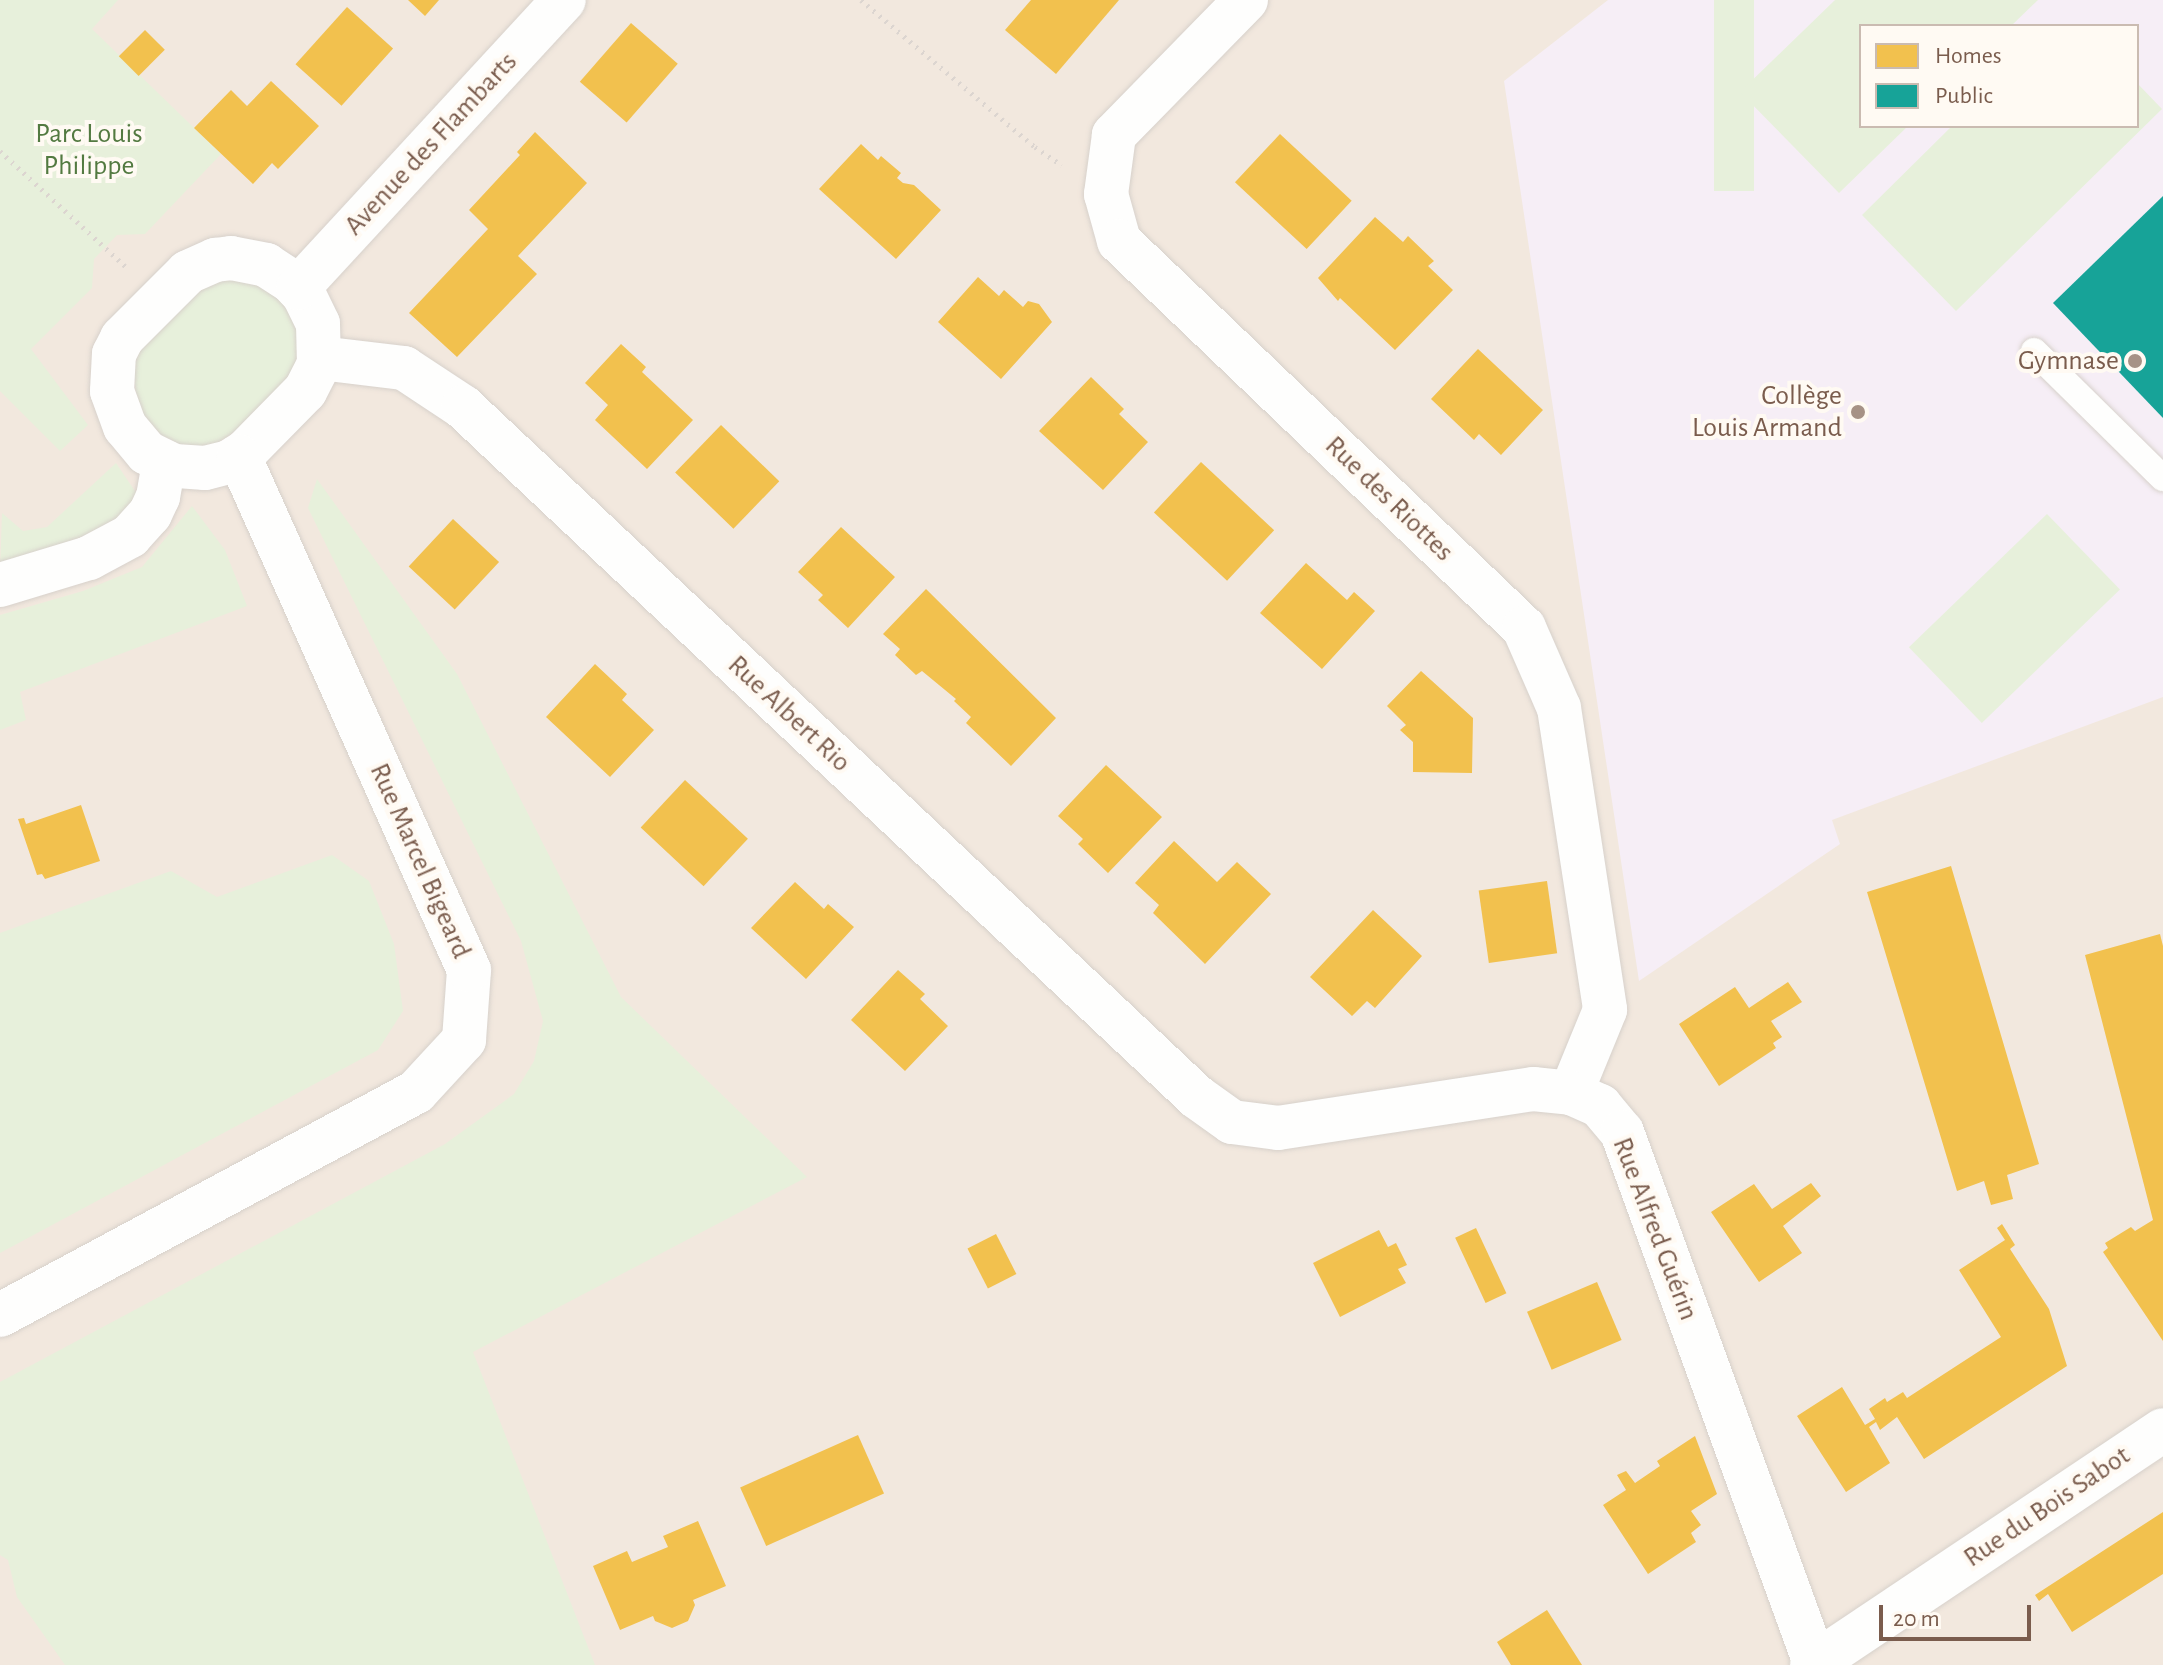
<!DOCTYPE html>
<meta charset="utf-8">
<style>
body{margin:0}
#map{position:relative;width:2163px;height:1665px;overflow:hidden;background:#f9f5f0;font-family:"Alegreya Sans",sans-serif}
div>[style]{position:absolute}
.residential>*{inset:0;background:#f2e8de}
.education>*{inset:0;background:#f6eef6}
.green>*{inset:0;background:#e7f0db;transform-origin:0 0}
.homes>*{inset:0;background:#f2c14e;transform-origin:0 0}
.public>*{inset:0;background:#17a398}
.path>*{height:5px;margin-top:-2.5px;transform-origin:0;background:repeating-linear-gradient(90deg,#dcd5d0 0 2px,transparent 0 8px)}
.roads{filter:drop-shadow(0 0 2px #d7d1cb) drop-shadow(0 0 2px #d7d1cb)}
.lane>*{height:26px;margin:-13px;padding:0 13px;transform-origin:13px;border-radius:13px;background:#fefefd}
.street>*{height:44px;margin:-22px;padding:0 22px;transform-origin:22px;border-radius:22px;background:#fefefd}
.secondary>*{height:44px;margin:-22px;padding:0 22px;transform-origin:22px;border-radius:22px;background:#fefefd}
.dots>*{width:22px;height:22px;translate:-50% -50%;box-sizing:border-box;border:4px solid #fffaf3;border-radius:50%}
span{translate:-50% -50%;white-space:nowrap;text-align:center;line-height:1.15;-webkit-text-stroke:8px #fffaf3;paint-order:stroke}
.park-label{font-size:28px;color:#537a41}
.street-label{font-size:28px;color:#7a5c4d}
.poi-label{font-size:28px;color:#7a5c4d}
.right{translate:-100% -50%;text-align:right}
.legend{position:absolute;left:1859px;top:24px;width:280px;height:104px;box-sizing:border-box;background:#fffaf3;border:2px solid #cabbb1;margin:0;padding:10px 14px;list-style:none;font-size:24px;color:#7a5c4d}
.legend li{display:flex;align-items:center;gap:16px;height:40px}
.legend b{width:40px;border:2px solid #cabbb1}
.scale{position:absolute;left:1879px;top:1605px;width:152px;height:36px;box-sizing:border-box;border:4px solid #7a5c4d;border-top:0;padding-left:10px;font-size:24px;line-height:28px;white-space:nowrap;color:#7a5c4d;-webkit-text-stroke:6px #fffaf3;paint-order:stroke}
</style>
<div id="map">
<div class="residential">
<div style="clip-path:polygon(evenodd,0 0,2163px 0,2163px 1665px,0 1665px,0 0,1861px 26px,2137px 26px,2137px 126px,1861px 126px,1861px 26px)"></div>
</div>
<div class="education">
<div style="clip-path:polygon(evenodd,1608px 0,2163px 0,2163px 697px,1832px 820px,1840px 844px,1639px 981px,1504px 81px,1608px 0,1861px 26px,2137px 26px,2137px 126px,1861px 126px,1861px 26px)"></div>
</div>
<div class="green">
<div style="clip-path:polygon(0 0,118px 0,92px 29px,221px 154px,145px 234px,117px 235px,94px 259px,92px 288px,31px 349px,88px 425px,60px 451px,0 391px)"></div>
<div style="left:1714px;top:0;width:40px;height:191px"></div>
<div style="clip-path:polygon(1835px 0,2038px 0,2011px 26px,1861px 26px,1861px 126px,1908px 126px,1839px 193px,1740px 92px)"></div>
<div style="clip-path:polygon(2137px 83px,2162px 109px,1956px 311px,1862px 215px,1952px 126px,2137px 126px)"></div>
<div style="clip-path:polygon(251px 279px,281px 300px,298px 330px,299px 348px,294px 367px,283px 383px,236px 431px,219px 442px,199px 447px,180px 444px,162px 436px,138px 409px,133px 368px,140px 348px,190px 297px,204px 288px,219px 281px)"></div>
<div style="clip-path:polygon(116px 463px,139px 497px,128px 517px,0 572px,2px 513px,23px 531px,47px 527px)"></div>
<div style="clip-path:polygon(317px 479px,457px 674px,621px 997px,807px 1177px,473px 1352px,595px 1665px,65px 1665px,17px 1597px,8px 1560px,0 1555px,0 1382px,445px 1144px,514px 1094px,534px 1061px,543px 1021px,521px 941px,308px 508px)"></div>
<div style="clip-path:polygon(192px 506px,225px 550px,247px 606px,20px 692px,26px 720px,0 730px,0 615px,83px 591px,142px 567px)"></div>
<div style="left:2047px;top:514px;width:105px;height:192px;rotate:46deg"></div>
<div style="clip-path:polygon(332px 855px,369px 881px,394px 944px,403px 1011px,378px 1050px,0 1253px,0 933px,171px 871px,217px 897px)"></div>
</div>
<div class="homes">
<div style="clip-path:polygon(408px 0,439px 0,425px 16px)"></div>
<div style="clip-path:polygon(1031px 0,1119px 0,1056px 74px,1005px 30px)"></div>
<div style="left:347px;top:7px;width:62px;height:77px;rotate:42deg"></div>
<div style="left:631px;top:23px;width:62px;height:78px;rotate:41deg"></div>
<div style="left:145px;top:30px;width:28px;height:37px;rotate:45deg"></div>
<div style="clip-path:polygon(271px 81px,319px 126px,278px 169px,272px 163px,253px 184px,194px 128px,231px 90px,247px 106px)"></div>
<div style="clip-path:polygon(535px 132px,587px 183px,518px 256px,537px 274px,457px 357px,409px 313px,488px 229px,469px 210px,520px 155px,517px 152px)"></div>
<div style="left:1280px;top:134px;width:98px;height:66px;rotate:43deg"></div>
<div style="clip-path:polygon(861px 144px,878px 160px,881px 156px,901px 173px,897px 178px,903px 183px,914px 185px,941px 210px,896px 259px,819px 189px)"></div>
<div style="clip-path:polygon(1375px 217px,1403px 242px,1408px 236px,1434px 261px,1428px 266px,1453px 290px,1395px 350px,1340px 298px,1338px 301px,1318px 278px)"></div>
<div style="clip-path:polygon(978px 277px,999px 296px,1004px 290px,1023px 307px,1028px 301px,1039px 304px,1052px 322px,1001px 379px,938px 322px)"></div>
<div style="clip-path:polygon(621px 344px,646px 367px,642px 372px,693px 420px,647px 469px,595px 420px,608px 405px,585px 383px)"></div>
<div style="clip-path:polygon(1478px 349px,1543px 410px,1501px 455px,1479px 434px,1474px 440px,1431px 399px)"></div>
<div style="clip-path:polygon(1091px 377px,1124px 409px,1119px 414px,1148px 442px,1103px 490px,1039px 431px)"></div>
<div style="left:721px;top:425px;width:81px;height:66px;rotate:44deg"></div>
<div style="left:1201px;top:462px;width:100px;height:69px;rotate:43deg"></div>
<div style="left:453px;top:519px;width:63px;height:65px;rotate:43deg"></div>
<div style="clip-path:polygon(841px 527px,895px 577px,848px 628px,818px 600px,823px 595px,798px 572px)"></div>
<div style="clip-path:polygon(1306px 563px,1347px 600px,1354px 592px,1375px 611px,1322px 669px,1260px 613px)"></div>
<div style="clip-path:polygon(926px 589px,1056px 718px,1011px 766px,966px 723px,971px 717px,954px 701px,956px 699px,922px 671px,916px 675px,895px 655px,900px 649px,883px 634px)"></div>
<div style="clip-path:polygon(595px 664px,627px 694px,622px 700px,654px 730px,610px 777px,546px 717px)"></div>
<div style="clip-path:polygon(1421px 671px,1473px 718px,1472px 773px,1413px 772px,1413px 742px,1400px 730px,1406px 725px,1387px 706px)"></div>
<div style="clip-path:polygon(1106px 765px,1162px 817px,1108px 873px,1078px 844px,1083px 839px,1058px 816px)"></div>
<div style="left:685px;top:780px;width:86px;height:65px;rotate:43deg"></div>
<div style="clip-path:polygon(81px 805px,100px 861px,45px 879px,42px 874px,37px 875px,18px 819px,24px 818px,26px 824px)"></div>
<div style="clip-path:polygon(1174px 841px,1217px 882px,1237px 862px,1271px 894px,1205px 964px,1153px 913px,1159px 905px,1135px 883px)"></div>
<div style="clip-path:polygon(1951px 866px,2039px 1164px,2007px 1175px,2013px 1199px,1991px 1205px,1984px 1181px,1957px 1191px,1867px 892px)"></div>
<div style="left:1547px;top:881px;width:73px;height:69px;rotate:82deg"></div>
<div style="clip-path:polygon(795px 882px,824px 909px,828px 904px,854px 927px,806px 979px,751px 928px)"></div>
<div style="clip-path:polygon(1373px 910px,1422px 956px,1375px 1008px,1367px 1001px,1352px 1016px,1310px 977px)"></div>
<div style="clip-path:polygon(2160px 934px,2163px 946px,2163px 1341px,2103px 1252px,2108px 1248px,2105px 1243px,2131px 1227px,2135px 1231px,2153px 1220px,2085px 955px)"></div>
<div style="clip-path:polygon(898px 970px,925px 994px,920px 999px,948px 1026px,905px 1071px,851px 1020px)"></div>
<div style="clip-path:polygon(1788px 982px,1802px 1002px,1771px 1021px,1782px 1037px,1773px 1043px,1776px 1048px,1719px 1086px,1679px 1024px,1735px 987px,1749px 1008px)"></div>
<div style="clip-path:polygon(1811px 1183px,1821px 1196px,1783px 1226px,1802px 1253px,1759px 1282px,1711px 1212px,1754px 1184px,1772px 1209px)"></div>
<div style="clip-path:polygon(2002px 1224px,2015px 1245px,2010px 1249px,2049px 1309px,2067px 1366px,1924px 1459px,1897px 1417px,1880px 1430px,1876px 1422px,1869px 1427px,1890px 1463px,1846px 1492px,1797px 1416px,1842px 1387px,1865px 1425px,1875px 1419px,1869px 1409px,1885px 1398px,1887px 1402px,1903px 1392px,1907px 1398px,2001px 1337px,1959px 1270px,2005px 1240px,1997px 1228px)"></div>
<div style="left:1476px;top:1228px;width:72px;height:23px;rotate:65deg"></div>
<div style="clip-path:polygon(1379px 1230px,1388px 1247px,1396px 1243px,1407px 1265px,1398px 1269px,1406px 1283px,1340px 1317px,1313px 1263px)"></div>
<div style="left:996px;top:1234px;width:45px;height:32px;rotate:63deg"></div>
<div style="left:1597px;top:1282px;width:63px;height:76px;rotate:67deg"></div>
<div style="left:858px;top:1435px;width:64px;height:129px;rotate:66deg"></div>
<div style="clip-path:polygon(1695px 1436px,1717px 1494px,1691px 1511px,1701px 1525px,1691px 1533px,1696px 1542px,1648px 1574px,1603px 1505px,1626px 1490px,1617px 1475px,1626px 1471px,1635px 1483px,1660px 1466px,1657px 1461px)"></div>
<div style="clip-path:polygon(2163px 1512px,2163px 1574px,2072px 1632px,2048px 1594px,2039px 1601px,2035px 1595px)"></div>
<div style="clip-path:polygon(698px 1521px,726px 1586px,693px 1600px,695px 1605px,688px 1621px,672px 1628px,655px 1621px,653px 1616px,620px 1630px,593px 1566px,627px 1551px,632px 1562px,668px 1547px,663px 1536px)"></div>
<div style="clip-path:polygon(1547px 1610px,1582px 1665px,1511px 1665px,1497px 1642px)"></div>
</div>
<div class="public">
<div style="clip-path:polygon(2163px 196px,2163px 418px,2053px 303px)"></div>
</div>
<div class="path">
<div style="left:861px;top:0;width:228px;rotate:40.2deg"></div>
<div style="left:1035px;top:147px;width:32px;rotate:34deg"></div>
<div style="left:0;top:151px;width:171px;rotate:42.6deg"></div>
</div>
<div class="roads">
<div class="lane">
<div style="left:2034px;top:351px;width:181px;rotate:44.6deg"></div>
</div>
<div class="street">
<div style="left:1246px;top:0;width:189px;rotate:134.4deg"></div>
<div style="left:1114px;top:135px;width:60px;rotate:97.7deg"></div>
<div style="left:1106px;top:194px;width:49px;rotate:74.5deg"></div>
<div style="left:1119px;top:241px;width:560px;rotate:43.7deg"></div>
<div style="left:1524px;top:628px;width:87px;rotate:66.4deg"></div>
<div style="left:1559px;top:708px;width:305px;rotate:81.3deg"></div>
<div style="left:1605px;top:1010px;width:90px;rotate:112.3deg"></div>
<div style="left:231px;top:258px;width:36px;rotate:11deg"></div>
<div style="left:266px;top:265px;width:31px;rotate:33deg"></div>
<div style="left:292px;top:282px;width:18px;rotate:47deg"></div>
<div style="left:304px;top:295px;width:32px;rotate:64deg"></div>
<div style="left:318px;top:324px;width:40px;rotate:88.6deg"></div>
<div style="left:319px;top:364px;width:30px;rotate:117deg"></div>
<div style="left:305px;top:391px;width:86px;rotate:134.5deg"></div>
<div style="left:245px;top:452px;width:19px;rotate:148deg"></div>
<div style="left:229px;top:462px;width:25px;rotate:166deg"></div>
<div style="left:205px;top:468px;width:31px;rotate:-176deg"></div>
<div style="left:174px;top:466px;width:30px;rotate:-154deg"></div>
<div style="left:147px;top:453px;width:34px;rotate:-130deg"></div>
<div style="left:125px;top:427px;width:38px;rotate:-110deg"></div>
<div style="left:112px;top:391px;width:37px;rotate:-87deg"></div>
<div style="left:114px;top:354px;width:18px;rotate:-63deg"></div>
<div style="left:122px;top:338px;width:93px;rotate:-45deg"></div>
<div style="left:188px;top:272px;width:30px;rotate:-24deg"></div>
<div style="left:215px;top:260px;width:16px;rotate:-7deg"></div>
<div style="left:298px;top:288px;width:392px;rotate:-47.3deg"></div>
<div style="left:320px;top:358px;width:85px;rotate:6.8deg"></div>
<div style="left:404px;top:368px;width:71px;rotate:33.5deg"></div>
<div style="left:463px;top:407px;width:1007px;rotate:43.23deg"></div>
<div style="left:1197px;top:1097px;width:43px;rotate:35.5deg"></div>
<div style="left:1232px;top:1122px;width:46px;rotate:7.4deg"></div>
<div style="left:1278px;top:1128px;width:258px;rotate:-8.7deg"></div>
<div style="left:1533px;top:1089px;width:38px;rotate:6deg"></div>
<div style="left:1571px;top:1093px;width:32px;rotate:24deg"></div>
<div style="left:1600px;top:1106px;width:34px;rotate:50deg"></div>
<div style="left:1622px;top:1132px;width:565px;rotate:70.03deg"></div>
<div style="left:0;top:585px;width:93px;rotate:-16.9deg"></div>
<div style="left:89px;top:558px;width:47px;rotate:-28.2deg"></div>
<div style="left:130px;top:536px;width:30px;rotate:-48deg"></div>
<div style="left:150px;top:514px;width:19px;rotate:-65deg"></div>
<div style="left:158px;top:497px;width:36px;rotate:-80deg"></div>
<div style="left:0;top:1315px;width:472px;rotate:-28.2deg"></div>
<div style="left:416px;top:1092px;width:71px;rotate:-47.3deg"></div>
<div style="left:464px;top:1040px;width:70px;rotate:-85.9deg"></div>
<div style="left:469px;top:970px;width:563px;rotate:-114.11deg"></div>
</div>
<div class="secondary">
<div style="left:1812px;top:1665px;width:422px;rotate:-33.8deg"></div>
</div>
</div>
<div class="dots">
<div style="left:2135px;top:361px;background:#a69286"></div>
<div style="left:1858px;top:412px;background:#a69286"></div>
</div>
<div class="park-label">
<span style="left:89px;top:150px">Parc Louis<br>Philippe</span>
</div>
<div class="street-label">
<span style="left:431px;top:144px;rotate:-47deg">Avenue des Flambarts</span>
<span style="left:1389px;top:499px;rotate:44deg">Rue des Riottes</span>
<span style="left:789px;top:714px;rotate:43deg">Rue Albert Rio</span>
<span style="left:420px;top:861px;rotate:66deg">Rue Marcel Bigeard</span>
<span style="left:1655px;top:1229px;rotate:69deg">Rue Alfred Guérin</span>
<span style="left:2047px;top:1507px;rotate:-34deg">Rue du Bois Sabot</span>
</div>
<div class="poi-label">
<span class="right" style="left:2119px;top:361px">Gymnase</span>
<span class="right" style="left:1842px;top:412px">Collège<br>Louis Armand</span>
</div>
<ul class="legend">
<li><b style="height:22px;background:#f2c14e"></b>Homes</li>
<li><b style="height:22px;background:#17a398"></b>Public</li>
</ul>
<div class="scale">20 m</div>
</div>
